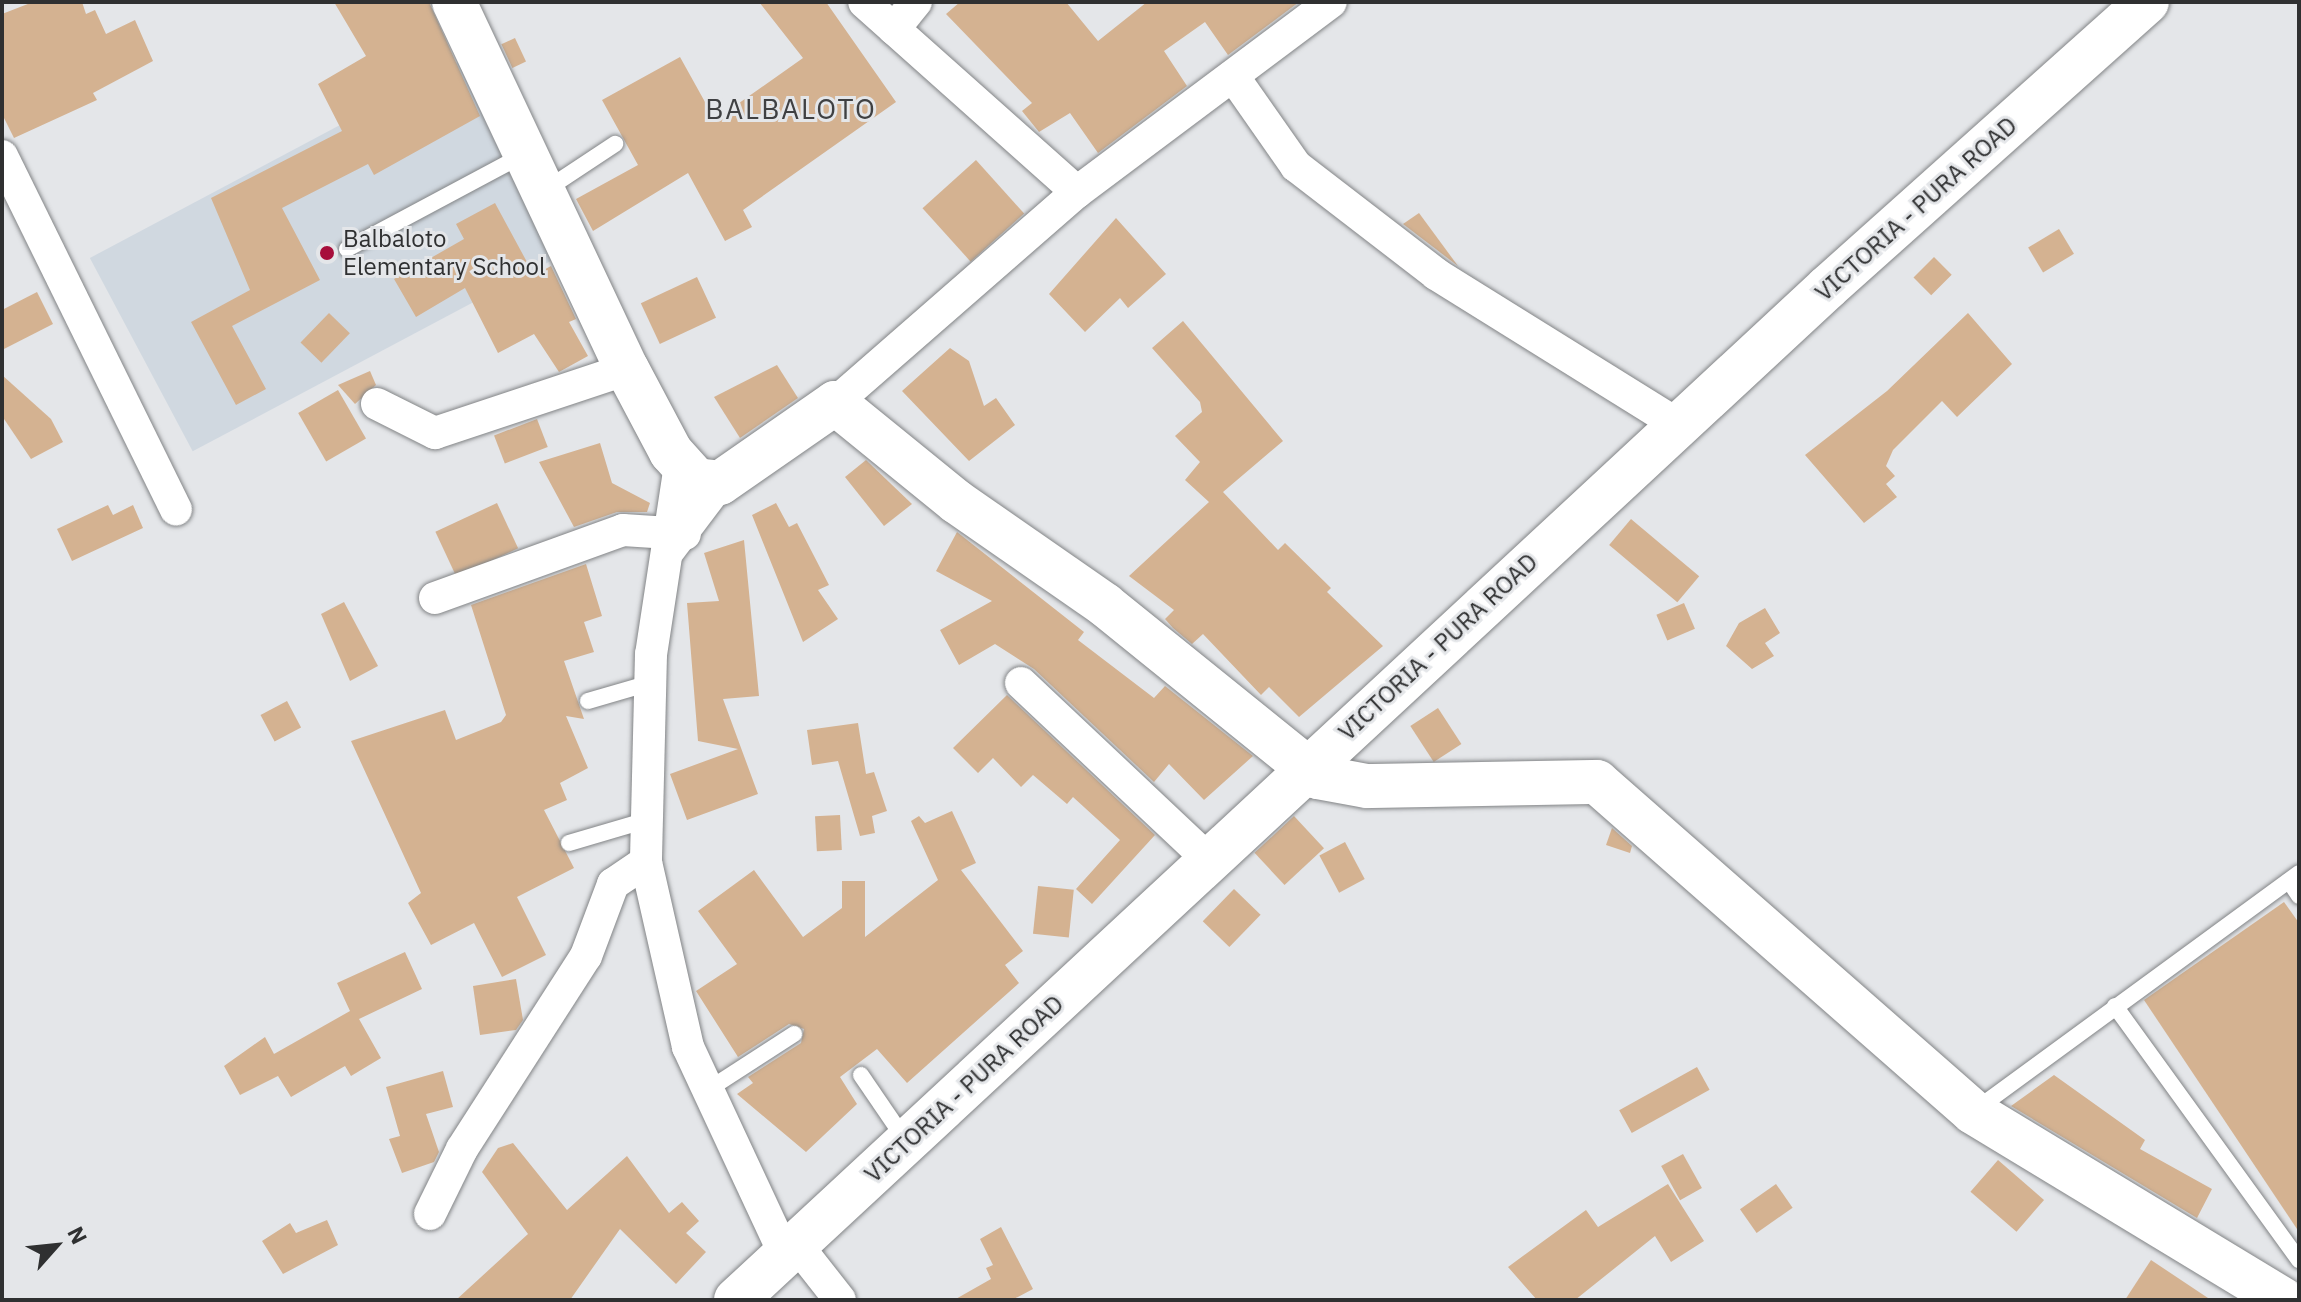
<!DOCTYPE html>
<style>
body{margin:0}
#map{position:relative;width:2301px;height:1302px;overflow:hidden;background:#e4e6e9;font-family:"IBM Plex Sans",sans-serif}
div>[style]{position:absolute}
.built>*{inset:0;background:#d0d8e0;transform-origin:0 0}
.building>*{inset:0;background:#d4b291;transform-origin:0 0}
.roads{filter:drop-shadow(0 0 2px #828486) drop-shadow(0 0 2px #828486)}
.lane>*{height:16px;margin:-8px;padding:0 8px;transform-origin:8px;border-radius:8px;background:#fff}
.street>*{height:32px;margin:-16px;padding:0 16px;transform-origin:16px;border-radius:16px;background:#fff}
.secondary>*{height:44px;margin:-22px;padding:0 22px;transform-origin:22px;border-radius:22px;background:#fff}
.dots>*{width:22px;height:22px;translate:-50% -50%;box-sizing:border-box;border:4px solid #e4e6e9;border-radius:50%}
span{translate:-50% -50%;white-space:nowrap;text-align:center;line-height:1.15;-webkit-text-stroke:6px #e4e6e9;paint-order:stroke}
.street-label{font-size:24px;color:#2f3031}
.poi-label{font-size:24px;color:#2f3031}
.left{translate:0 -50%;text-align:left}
.quarter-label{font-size:28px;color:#3f4042;letter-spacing:2px}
.frame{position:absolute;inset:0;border:4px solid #2f3031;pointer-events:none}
.north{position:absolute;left:16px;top:1206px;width:80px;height:80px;-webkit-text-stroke:6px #e4e6e9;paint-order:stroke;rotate:63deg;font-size:22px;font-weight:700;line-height:32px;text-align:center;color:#2f3031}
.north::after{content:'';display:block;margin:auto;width:28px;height:36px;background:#2f3031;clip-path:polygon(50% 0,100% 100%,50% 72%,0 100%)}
</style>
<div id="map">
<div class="built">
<div style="left:466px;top:58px;width:219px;height:426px;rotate:62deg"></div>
</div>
<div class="building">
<div style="clip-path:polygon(33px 2px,82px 2px,86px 14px,95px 10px,106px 34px,135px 20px,153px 61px,93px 93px,97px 100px,14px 138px,2px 114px,2px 14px)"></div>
<div style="clip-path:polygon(334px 2px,429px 2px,480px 116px,374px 175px,368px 164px,282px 208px,320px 280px,232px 326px,266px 389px,236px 405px,191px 322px,250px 290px,211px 198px,342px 131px,318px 84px,366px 56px)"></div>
<div style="clip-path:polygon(759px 2px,826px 2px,896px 102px,743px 210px,752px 227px,725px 241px,688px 173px,593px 231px,576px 199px,638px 165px,602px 100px,680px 57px,715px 120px,803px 58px)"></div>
<div style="clip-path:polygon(960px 2px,1066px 2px,1098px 41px,1147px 2px,1299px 2px,1228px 55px,1205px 22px,1164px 51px,1187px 86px,1098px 153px,1070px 113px,1039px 132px,1022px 111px,1032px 103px,946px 14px)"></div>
<div style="left:515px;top:38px;width:26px;height:15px;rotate:65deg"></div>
<div style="left:976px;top:160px;width:72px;height:72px;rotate:48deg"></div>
<div style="clip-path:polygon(495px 203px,534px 275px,551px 266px,576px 319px,569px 322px,588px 356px,559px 372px,534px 334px,498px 353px,465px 288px,416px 317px,394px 279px,464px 239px,456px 224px)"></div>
<div style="clip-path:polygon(1419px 213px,1458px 266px,1403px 224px)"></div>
<div style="clip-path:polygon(1116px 218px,1166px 274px,1128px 308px,1120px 298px,1085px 332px,1049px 294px)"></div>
<div style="left:2059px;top:229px;width:29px;height:36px;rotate:59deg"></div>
<div style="left:1934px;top:257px;width:25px;height:29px;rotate:45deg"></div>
<div style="left:697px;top:277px;width:45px;height:62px;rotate:65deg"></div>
<div style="clip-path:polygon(37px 292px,53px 324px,2px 350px,2px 310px)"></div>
<div style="left:329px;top:313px;width:29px;height:41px;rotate:44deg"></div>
<div style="clip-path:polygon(1968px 313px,2012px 364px,1957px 417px,1942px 401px,1893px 450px,1886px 466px,1895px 476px,1886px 484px,1897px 497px,1864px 523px,1805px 455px,1887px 391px)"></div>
<div style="clip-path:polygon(1183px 321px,1283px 441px,1223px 492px,1278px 550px,1285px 543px,1331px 588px,1327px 592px,1383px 646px,1299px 717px,1269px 687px,1261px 695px,1203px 634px,1192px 644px,1173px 628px,1165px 619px,1174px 610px,1129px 576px,1209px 502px,1185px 480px,1200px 462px,1175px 436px,1202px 412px,1200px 402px,1152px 348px)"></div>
<div style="clip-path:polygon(950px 348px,969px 361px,984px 406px,996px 398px,1015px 425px,969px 461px,902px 391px)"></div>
<div style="clip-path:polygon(777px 365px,798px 398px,740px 438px,714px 397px)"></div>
<div style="clip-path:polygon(370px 371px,376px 385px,355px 404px,338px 385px)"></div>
<div style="clip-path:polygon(2px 375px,51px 419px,63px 442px,31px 459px,2px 416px)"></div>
<div style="left:338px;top:390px;width:56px;height:46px;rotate:60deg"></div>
<div style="left:537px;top:419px;width:30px;height:46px;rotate:69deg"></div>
<div style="clip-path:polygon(600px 443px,612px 483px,650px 503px,647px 512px,617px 512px,574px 527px,539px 462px)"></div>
<div style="clip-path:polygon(866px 460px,912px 504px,884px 526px,845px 477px)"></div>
<div style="left:497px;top:503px;width:50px;height:68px;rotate:65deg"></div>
<div style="clip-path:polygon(776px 503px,789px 527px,797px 523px,829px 585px,818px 590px,838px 619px,803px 642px,752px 515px)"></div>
<div style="clip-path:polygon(108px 505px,113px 515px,133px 505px,143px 528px,72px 561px,57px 529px)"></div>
<div style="left:1631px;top:519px;width:89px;height:34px;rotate:40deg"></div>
<div style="clip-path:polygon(957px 532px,1084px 632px,1078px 640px,1154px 698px,1165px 686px,1253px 756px,1204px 800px,1169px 764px,1154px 782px,1034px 669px,995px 644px,959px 665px,940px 630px,992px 601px,936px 571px)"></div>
<div style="clip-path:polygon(744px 540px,759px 696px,723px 699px,758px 794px,687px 820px,670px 774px,738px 749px,698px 741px,687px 603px,719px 601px,704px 553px)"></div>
<div style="clip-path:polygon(586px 564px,602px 616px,584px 622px,594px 652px,564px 661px,584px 719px,566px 716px,588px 768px,560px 783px,567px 800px,544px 810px,574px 868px,517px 897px,546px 955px,502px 977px,474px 923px,431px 945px,408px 903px,421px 893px,351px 741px,445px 710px,456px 740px,501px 722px,506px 715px,471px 605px)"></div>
<div style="clip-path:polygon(344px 602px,378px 666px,350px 681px,321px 614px)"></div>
<div style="left:1684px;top:603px;width:28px;height:30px;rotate:67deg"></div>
<div style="clip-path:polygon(1765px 608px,1780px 633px,1765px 643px,1774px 656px,1752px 669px,1726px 646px,1739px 623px)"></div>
<div style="clip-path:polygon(1007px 695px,1155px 835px,1092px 904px,1076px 889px,1120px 840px,1073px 797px,1067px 804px,1033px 775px,1021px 787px,993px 758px,978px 773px,953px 748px)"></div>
<div style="left:287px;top:701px;width:30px;height:30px;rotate:62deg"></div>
<div style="left:1438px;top:708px;width:43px;height:33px;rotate:57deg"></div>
<div style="clip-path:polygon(858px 723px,866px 774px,874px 772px,887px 811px,872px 816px,875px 833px,860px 836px,838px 761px,812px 765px,807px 730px)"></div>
<div style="clip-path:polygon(952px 811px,976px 863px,961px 870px,1023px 951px,1005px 965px,1019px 983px,907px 1083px,877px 1049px,840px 1077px,857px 1104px,806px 1152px,737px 1094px,753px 1083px,748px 1077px,801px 1043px,804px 1029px,789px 1024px,738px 1057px,696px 991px,737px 964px,698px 911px,754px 870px,803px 937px,842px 908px,842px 881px,865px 881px,865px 937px,938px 880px,911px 821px,919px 816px,925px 823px)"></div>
<div style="left:840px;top:815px;width:35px;height:25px;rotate:87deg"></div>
<div style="left:1294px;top:816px;width:44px;height:54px;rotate:47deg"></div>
<div style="clip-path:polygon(1612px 828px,1632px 846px,1630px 853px,1606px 845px)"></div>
<div style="left:1345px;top:842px;width:42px;height:29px;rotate:62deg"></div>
<div style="left:1038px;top:886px;width:36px;height:48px;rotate:6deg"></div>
<div style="left:1234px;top:889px;width:37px;height:45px;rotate:44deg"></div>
<div style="clip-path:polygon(2284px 902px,2299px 923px,2299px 1232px,2144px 1000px)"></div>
<div style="clip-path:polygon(405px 952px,422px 989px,359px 1019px,381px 1058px,351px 1076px,345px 1066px,291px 1097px,278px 1076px,240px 1095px,224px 1066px,265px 1037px,274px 1054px,350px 1011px,337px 983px)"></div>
<div style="clip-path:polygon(516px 979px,523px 1020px,516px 1030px,480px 1035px,473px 986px)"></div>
<div style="left:1697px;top:1067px;width:26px;height:89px;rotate:61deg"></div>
<div style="clip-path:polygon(443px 1071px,453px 1107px,426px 1114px,439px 1152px,434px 1162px,402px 1173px,389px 1139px,400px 1136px,386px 1087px)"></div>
<div style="clip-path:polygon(2054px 1075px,2145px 1140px,2140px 1149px,2212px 1189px,2197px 1218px,2011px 1106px)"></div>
<div style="clip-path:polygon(513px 1143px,567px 1210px,627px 1156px,669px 1213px,682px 1202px,699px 1221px,686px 1233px,706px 1252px,676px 1284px,620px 1229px,570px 1300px,456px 1300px,528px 1234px,482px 1172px,498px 1148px)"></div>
<div style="left:1683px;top:1154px;width:39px;height:25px;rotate:61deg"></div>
<div style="left:1998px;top:1160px;width:61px;height:42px;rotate:41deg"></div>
<div style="clip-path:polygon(1668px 1184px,1704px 1241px,1671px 1262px,1655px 1236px,1575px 1300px,1537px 1300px,1508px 1267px,1586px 1210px,1598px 1227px)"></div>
<div style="left:1776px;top:1184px;width:29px;height:44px;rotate:55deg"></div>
<div style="clip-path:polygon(327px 1220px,338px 1245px,283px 1274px,262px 1241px,290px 1223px,296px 1233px)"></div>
<div style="clip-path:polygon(1001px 1227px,1033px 1289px,1012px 1300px,954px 1300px,991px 1279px,986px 1268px,993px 1265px,980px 1239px)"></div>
<div style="clip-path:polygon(2151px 1260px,2211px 1300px,2125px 1300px)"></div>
</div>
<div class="roads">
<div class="lane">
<div style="left:547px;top:189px;width:82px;rotate:-33.5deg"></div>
<div style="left:347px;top:249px;width:200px;rotate:-28.1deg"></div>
<div style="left:588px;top:701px;width:65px;rotate:-16.2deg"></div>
<div style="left:569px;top:843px;width:81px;rotate:-16.4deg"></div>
<div style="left:2289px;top:881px;width:18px;rotate:56deg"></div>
<div style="left:2115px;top:1006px;width:314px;rotate:54.1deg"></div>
<div style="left:861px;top:1075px;width:80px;rotate:55.7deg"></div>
<div style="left:706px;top:1091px;width:105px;rotate:-32.9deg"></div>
<div style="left:1974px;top:1111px;width:403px;rotate:-36.2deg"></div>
</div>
<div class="street">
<div style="left:894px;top:29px;width:35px;rotate:-51deg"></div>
<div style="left:1233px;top:76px;width:110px;rotate:55deg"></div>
<div style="left:1296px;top:166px;width:177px;rotate:37.6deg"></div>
<div style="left:1436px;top:274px;width:286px;rotate:31.9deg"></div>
<div style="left:2px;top:156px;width:394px;rotate:63.8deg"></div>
<div style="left:1077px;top:192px;width:317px;rotate:-36.8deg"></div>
<div style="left:835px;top:403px;width:321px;rotate:-41.1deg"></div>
<div style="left:1077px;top:192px;width:285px;rotate:-138.3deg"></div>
<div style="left:377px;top:404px;width:65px;rotate:26.6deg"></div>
<div style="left:435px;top:433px;width:202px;rotate:-18.4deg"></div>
<div style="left:680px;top:465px;width:191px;rotate:98.7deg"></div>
<div style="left:651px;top:654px;width:208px;rotate:91.4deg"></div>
<div style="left:646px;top:862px;width:190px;rotate:77.2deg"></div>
<div style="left:688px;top:1047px;width:230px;rotate:65deg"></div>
<div style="left:670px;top:549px;width:83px;rotate:-52.9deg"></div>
<div style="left:435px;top:598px;width:200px;rotate:-19.9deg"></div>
<div style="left:623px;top:530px;width:62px;rotate:3.7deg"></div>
<div style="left:1021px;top:683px;width:258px;rotate:43.3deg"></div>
<div style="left:430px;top:1214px;width:72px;rotate:-63.8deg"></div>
<div style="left:462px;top:1149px;width:229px;rotate:-57.3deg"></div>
<div style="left:586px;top:956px;width:77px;rotate:-69.4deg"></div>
<div style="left:613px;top:884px;width:40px;rotate:-34deg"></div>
<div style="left:796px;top:1244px;width:71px;rotate:51.8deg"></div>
</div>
<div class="secondary">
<div style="left:454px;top:2px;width:406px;rotate:64.8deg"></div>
<div style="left:627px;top:369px;width:94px;rotate:62.1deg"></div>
<div style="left:671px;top:452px;width:38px;rotate:48deg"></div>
<div style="left:696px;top:480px;width:24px;rotate:7deg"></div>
<div style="left:720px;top:483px;width:140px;rotate:-34.8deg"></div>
<div style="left:835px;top:403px;width:157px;rotate:39.1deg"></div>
<div style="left:957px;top:502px;width:180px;rotate:34.8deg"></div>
<div style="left:1105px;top:605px;width:274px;rotate:38.9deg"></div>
<div style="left:1318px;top:777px;width:50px;rotate:10.4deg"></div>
<div style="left:1367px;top:786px;width:230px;rotate:-1deg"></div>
<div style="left:1597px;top:782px;width:500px;rotate:41.27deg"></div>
<div style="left:1973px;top:1112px;width:363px;rotate:31.2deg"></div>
<div style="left:736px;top:1300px;width:1490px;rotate:-42.85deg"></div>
<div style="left:1828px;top:287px;width:428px;rotate:-41.8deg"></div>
</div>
</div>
<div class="dots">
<div style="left:327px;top:253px;background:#a70e3b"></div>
</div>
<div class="street-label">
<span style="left:1916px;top:209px;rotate:-42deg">VICTORIA - PURA ROAD</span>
<span style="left:1438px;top:647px;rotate:-43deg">VICTORIA - PURA ROAD</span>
<span style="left:964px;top:1089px;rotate:-43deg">VICTORIA - PURA ROAD</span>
</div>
<div class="poi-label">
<span class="left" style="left:343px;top:253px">Balbaloto<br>Elementary School</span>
</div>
<div class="quarter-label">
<span style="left:791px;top:109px">BALBALOTO</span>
</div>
<div class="frame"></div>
<div class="north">N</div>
</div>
